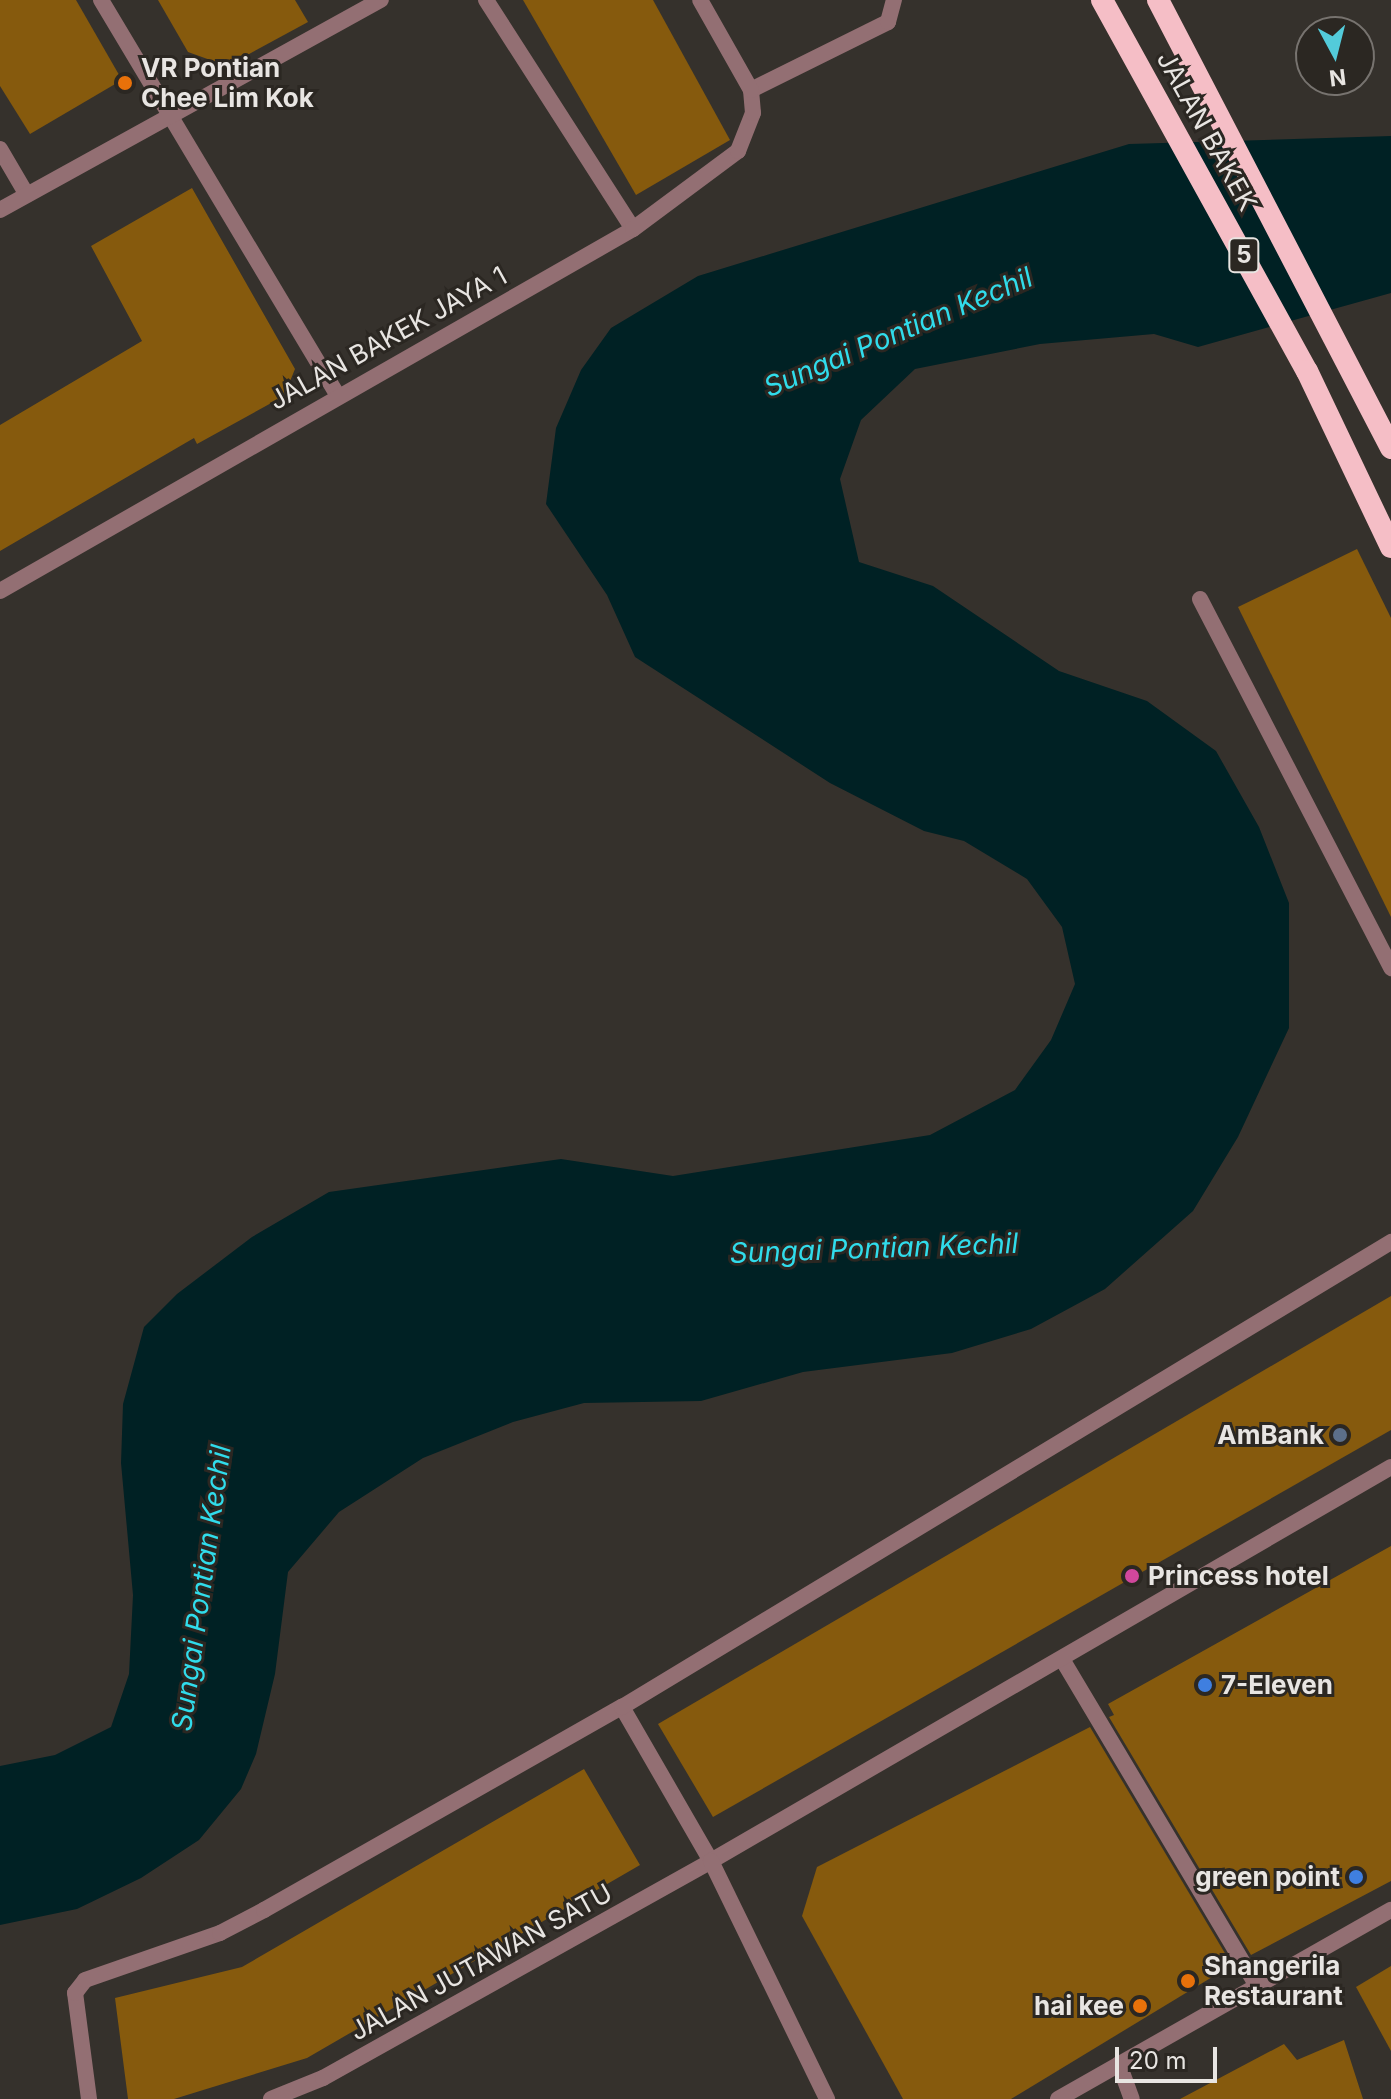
<!DOCTYPE html>
<style>
body{margin:0}
#map{position:relative;width:1391px;height:2099px;overflow:hidden;background:#35312c;font-family:Inter,sans-serif}
div>[style]{position:absolute}
.water>*{inset:0;background:#002124}
.building>*{inset:0;background:#865a0d}
.service>*{height:16px;margin:-8px;padding:0 8px;transform-origin:8px;border-radius:8px;background:#936f73}
.minor>*{height:16px;margin:-8px;padding:0 8px;transform-origin:8px;border-radius:8px;background:#936f73}
.tertiary>*{height:16px;margin:-8px;padding:0 8px;transform-origin:8px;border-radius:8px;background:#936f73}
.trunk>*{height:22px;margin:-11px;padding:0 11px;transform-origin:11px;border-radius:11px;background:#f5bec6}
.dots>*{width:22px;height:22px;translate:-50% -50%;box-sizing:border-box;border:4px solid #2b2722;border-radius:50%}
span{translate:-50% -50%;white-space:nowrap;text-align:center;line-height:1.15;-webkit-text-stroke:6px #2b2722;paint-order:stroke}
.shield-label span{padding:2px 6px;background:#2b2722;border:2px solid;border-radius:6px;-webkit-text-stroke-width:0}
.shield-label{font-size:24px;color:#e8e5e2;font-weight:700}
.poi-label{font-size:26px;color:#e8e5e2;font-weight:700}
.left{translate:0 -50%;text-align:left}
.right{translate:-100% -50%;text-align:right}
.street-label{font-size:26px;color:#e8e5e2}
.water-label{font-size:28px;color:#30dceb;font-style:italic}
.north{position:absolute;left:1295px;top:16px;width:80px;height:80px;box-sizing:border-box;background:#2b2722;border:2px solid #77736f;border-radius:50%;rotate:173deg;font-size:22px;font-weight:700;line-height:32px;text-align:center;color:#e8e5e2}
.north::after{content:'';display:block;margin:auto;width:28px;height:36px;background:#53cbda;clip-path:polygon(50% 0,100% 100%,50% 72%,0 100%)}
.scale{position:absolute;left:1115px;top:2047px;width:102px;height:36px;box-sizing:border-box;border:4px solid #e8e5e2;border-top:0;padding-left:10px;font-size:24px;line-height:28px;white-space:nowrap;color:#e8e5e2;-webkit-text-stroke:6px #2b2722;paint-order:stroke}
</style>
<div id="map">
<div class="water">
<div style="clip-path:polygon(1391px 136px,1391px 293px,1198px 347px,1154px 334px,1040px 344px,915px 369px,861px 420px,840px 479px,859px 562px,933px 586px,1059px 671px,1147px 701px,1216px 751px,1259px 827px,1289px 903px,1289px 1028px,1238px 1137px,1193px 1211px,1105px 1289px,1031px 1329px,952px 1353px,803px 1372px,701px 1401px,584px 1403px,513px 1422px,423px 1458px,339px 1512px,288px 1572px,275px 1674px,256px 1754px,241px 1789px,199px 1840px,141px 1878px,77px 1909px,0 1925px,0 1766px,55px 1755px,111px 1727px,129px 1674px,133px 1595px,121px 1463px,123px 1404px,144px 1327px,177px 1294px,252px 1237px,329px 1192px,561px 1159px,673px 1176px,930px 1135px,1015px 1090px,1051px 1040px,1075px 984px,1062px 927px,1027px 879px,964px 841px,924px 831px,830px 783px,635px 657px,607px 595px,546px 504px,556px 428px,581px 370px,611px 328px,698px 276px,1129px 144px)"></div>
</div>
<div class="building">
<div style="clip-path:polygon(0 0,76px 0,122px 80px,30px 134px,0 86px)"></div>
<div style="clip-path:polygon(158px 0,295px 0,308px 22px,227px 66px,188px 52px)"></div>
<div style="clip-path:polygon(523px 0,653px 0,730px 140px,636px 195px)"></div>
<div style="clip-path:polygon(192px 188px,295px 369px,284px 396px,197px 444px,194px 438px,0 551px,0 425px,142px 341px,91px 246px)"></div>
<div style="clip-path:polygon(1357px 549px,1391px 618px,1391px 917px,1238px 607px)"></div>
<div style="clip-path:polygon(1391px 1296px,1391px 1430px,713px 1817px,658px 1724px)"></div>
<div style="clip-path:polygon(1391px 1546px,1391px 1881px,1251px 1955px,1109px 1717px,1114px 1715px,1108px 1704px)"></div>
<div style="clip-path:polygon(1090px 1727px,1232px 1965px,1011px 2099px,903px 2099px,802px 1916px,817px 1867px)"></div>
<div style="clip-path:polygon(584px 1769px,640px 1865px,307px 2058px,174px 2099px,128px 2099px,115px 1998px,242px 1967px)"></div>
<div style="clip-path:polygon(1391px 1966px,1391px 2051px,1356px 1987px)"></div>
<div style="clip-path:polygon(1344px 2040px,1363px 2099px,1180px 2099px,1284px 2044px,1297px 2060px)"></div>
</div>
<div class="service">
<div style="left:751px;top:90px;width:153px;rotate:-26.4deg"></div>
<div style="left:888px;top:22px;width:23px;rotate:-75deg"></div>
<div style="left:0;top:149px;width:53px;rotate:59.6deg"></div>
<div style="left:1200px;top:599px;width:416px;rotate:62.6deg"></div>
<div style="left:1062px;top:1659px;width:381px;rotate:59.2deg"></div>
<div style="left:622px;top:1707px;width:178px;rotate:60deg"></div>
<div style="left:1119px;top:2064px;width:37px;rotate:70deg"></div>
<div style="left:89px;top:2099px;width:107px;rotate:-97.5deg"></div>
<div style="left:75px;top:1993px;width:16px;rotate:-52deg"></div>
<div style="left:85px;top:1980px;width:143px;rotate:-19.2deg"></div>
<div style="left:220px;top:1933px;width:50px;rotate:-27.6deg"></div>
<div style="left:264px;top:1910px;width:412px;rotate:-29.6deg"></div>
<div style="left:622px;top:1707px;width:899px;rotate:-31.16deg"></div>
</div>
<div class="minor">
<div style="left:101px;top:0;width:458px;rotate:59.1deg"></div>
<div style="left:486px;top:0;width:272px;rotate:57.3deg"></div>
<div style="left:0;top:210px;width:435px;rotate:-28.9deg"></div>
<div style="left:0;top:591px;width:729px;rotate:-29.76deg"></div>
<div style="left:633px;top:229px;width:131px;rotate:-36.6deg"></div>
<div style="left:738px;top:151px;width:41px;rotate:-68.5deg"></div>
<div style="left:753px;top:113px;width:23px;rotate:-95deg"></div>
<div style="left:751px;top:90px;width:103px;rotate:-119.5deg"></div>
<div style="left:271px;top:2099px;width:56px;rotate:-22deg"></div>
<div style="left:323px;top:2078px;width:445px;rotate:-29.2deg"></div>
<div style="left:711px;top:1861px;width:786px;rotate:-30.09deg"></div>
<div style="left:1058px;top:2099px;width:383px;rotate:-29.6deg"></div>
</div>
<div class="tertiary">
<div style="left:711px;top:1861px;width:265px;rotate:64deg"></div>
</div>
<div class="trunk">
<div style="left:1102px;top:0;width:424px;rotate:61.1deg"></div>
<div style="left:1307px;top:371px;width:195px;rotate:64.5deg"></div>
<div style="left:1158px;top:0;width:505px;rotate:62.52deg"></div>
</div>
<div class="dots">
<div style="left:125px;top:83px;background:#e8710a"></div>
<div style="left:1340px;top:1435px;background:#5c6f8a"></div>
<div style="left:1132px;top:1576px;background:#d1479c"></div>
<div style="left:1205px;top:1685px;background:#3f7fe0"></div>
<div style="left:1356px;top:1877px;background:#3f7fe0"></div>
<div style="left:1188px;top:1981px;background:#e8710a"></div>
<div style="left:1140px;top:2006px;background:#e8710a"></div>
</div>
<div class="shield-label">
<span style="left:1244px;top:255px">5</span>
</div>
<div class="poi-label">
<span class="left" style="left:141px;top:83px">VR Pontian<br>Chee Lim Kok</span>
<span class="right" style="left:1324px;top:1435px">AmBank</span>
<span class="left" style="left:1148px;top:1576px">Princess hotel</span>
<span class="left" style="left:1221px;top:1685px">7-Eleven</span>
<span class="right" style="left:1340px;top:1877px">green point</span>
<span class="left" style="left:1204px;top:1981px">Shangerila<br>Restaurant</span>
<span class="right" style="left:1124px;top:2006px">hai kee</span>
</div>
<div class="street-label">
<span style="left:1207px;top:131px;rotate:61deg">JALAN BAKEK</span>
<span style="left:388px;top:338px;rotate:-29deg">JALAN BAKEK JAYA 1</span>
<span style="left:481px;top:1962px;rotate:-29deg">JALAN JUTAWAN SATU</span>
</div>
<div class="water-label">
<span style="left:898px;top:332px;rotate:-23deg">Sungai Pontian Kechil</span>
<span style="left:874px;top:1248px;rotate:-2deg">Sungai Pontian Kechil</span>
<span style="left:201px;top:1588px;rotate:-82deg">Sungai Pontian Kechil</span>
</div>
<div class="north">N</div>
<div class="scale">20 m</div>
</div>
